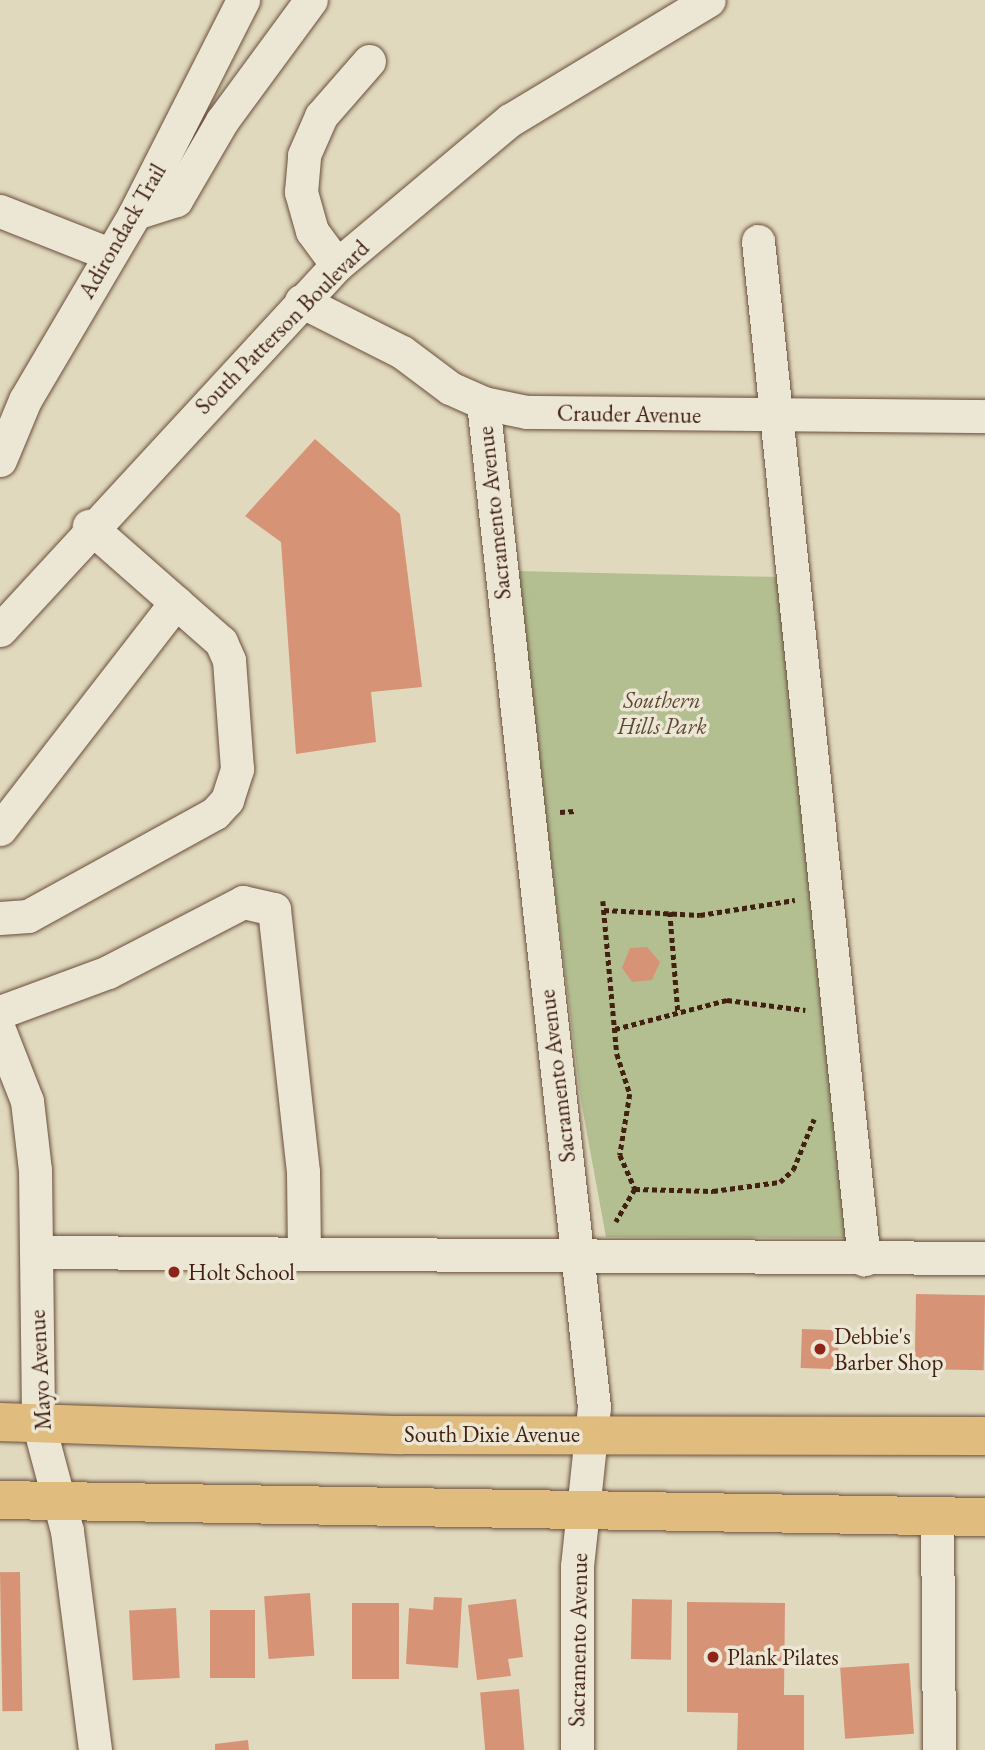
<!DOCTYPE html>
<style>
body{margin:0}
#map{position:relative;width:985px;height:1750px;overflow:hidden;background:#e1d9be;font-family:"EB Garamond",serif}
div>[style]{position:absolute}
.green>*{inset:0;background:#b3bf91}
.building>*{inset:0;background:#d69376;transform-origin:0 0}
.path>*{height:4.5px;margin-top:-2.25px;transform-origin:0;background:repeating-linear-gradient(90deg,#422111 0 5px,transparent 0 8.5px)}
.roads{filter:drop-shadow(0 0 2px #6a4f3c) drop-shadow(0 0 2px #6a4f3c)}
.minor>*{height:33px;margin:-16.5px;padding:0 16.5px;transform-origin:16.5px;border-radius:16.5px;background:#ece6d5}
.major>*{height:38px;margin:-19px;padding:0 19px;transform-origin:19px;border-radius:19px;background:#e0bc7f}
.dots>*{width:19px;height:19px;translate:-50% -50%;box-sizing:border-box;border:4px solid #ece6d5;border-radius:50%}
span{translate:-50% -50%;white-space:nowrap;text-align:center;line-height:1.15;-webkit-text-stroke:7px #ece6d5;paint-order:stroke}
.street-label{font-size:23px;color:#422111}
.park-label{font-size:23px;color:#5e4831;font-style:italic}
.poi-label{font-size:23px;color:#422111}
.left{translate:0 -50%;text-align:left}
</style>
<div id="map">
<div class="green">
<div style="clip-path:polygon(515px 571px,780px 577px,847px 1238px,606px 1237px,581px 1101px)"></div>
</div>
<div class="building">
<div style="clip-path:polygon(315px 439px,400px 514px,422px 687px,371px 692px,376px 742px,296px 754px,281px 542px,245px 516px)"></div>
<div style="clip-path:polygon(647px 947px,660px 962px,652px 980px,632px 982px,622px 968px,630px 948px)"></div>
<div style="left:916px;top:1294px;width:69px;height:75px;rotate:1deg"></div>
<div style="left:802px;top:1329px;width:37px;height:39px;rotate:2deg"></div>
<div style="left:20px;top:1572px;width:139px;height:20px;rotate:89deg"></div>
<div style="left:310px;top:1593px;width:63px;height:46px;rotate:86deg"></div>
<div style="clip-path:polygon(434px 1597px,462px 1598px,458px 1668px,406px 1664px,409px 1608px,433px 1610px)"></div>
<div style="clip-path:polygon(516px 1599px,523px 1657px,508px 1659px,511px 1676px,477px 1680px,468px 1605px)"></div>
<div style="left:632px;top:1599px;width:40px;height:60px;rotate:1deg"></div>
<div style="clip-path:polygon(687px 1602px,785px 1603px,784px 1695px,804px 1695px,804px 1750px,737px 1750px,738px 1713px,687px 1712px)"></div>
<div style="left:352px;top:1603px;width:47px;height:76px"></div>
<div style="left:176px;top:1608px;width:70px;height:47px;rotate:87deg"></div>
<div style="left:210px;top:1610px;width:45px;height:68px"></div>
<div style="left:909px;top:1663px;width:71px;height:69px;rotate:86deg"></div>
<div style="left:519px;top:1689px;width:61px;height:39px;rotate:85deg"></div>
<div style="clip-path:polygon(248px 1740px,249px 1750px,215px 1750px,215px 1744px)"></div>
</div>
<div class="path">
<div style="left:560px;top:812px;width:15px;rotate:-4deg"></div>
<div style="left:603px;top:901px;width:154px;rotate:84.8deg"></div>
<div style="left:617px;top:1054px;width:42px;rotate:72deg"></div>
<div style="left:630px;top:1094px;width:62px;rotate:99.3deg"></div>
<div style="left:620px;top:1155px;width:37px;rotate:66deg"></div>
<div style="left:635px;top:1189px;width:38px;rotate:120deg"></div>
<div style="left:604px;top:910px;width:96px;rotate:3deg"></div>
<div style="left:700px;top:915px;width:96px;rotate:-9deg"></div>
<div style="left:670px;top:912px;width:99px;rotate:85.4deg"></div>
<div style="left:615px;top:1029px;width:116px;rotate:-14.5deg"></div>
<div style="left:727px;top:1000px;width:79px;rotate:7.3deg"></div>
<div style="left:635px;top:1189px;width:78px;rotate:1.5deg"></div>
<div style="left:713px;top:1191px;width:68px;rotate:-7.7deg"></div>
<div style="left:780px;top:1182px;width:18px;rotate:-43deg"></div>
<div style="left:793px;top:1170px;width:55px;rotate:-67.6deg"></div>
</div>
<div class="roads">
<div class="minor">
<div style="left:0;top:211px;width:117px;rotate:21.5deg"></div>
<div style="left:135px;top:213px;width:43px;rotate:-17.6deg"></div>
<div style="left:176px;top:200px;width:91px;rotate:-59.8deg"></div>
<div style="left:222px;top:121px;width:150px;rotate:-53.7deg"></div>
<div style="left:758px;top:241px;width:1024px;rotate:84.06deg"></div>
<div style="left:337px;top:265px;width:42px;rotate:-126.3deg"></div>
<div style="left:312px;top:231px;width:41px;rotate:-105.8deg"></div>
<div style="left:301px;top:192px;width:37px;rotate:-85deg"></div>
<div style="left:304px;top:155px;width:43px;rotate:-66.4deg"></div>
<div style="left:321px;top:116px;width:73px;rotate:-48.9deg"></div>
<div style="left:301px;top:301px;width:113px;rotate:26.8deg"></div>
<div style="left:402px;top:352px;width:60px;rotate:36.9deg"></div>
<div style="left:450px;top:388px;width:36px;rotate:24deg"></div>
<div style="left:483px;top:403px;width:45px;rotate:11.6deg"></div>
<div style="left:527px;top:412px;width:458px;rotate:0.5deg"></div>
<div style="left:483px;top:403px;width:1010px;rotate:83.69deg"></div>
<div style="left:594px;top:1407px;width:160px;rotate:96.1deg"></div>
<div style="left:577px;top:1566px;width:184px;rotate:90deg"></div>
<div style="left:0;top:460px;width:65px;rotate:-67.4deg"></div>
<div style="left:25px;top:400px;width:217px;rotate:-59.5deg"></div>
<div style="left:135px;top:213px;width:239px;rotate:-63.1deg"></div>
<div style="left:0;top:630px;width:497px;rotate:-47.3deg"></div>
<div style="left:337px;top:265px;width:226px;rotate:-40deg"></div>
<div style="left:510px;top:120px;width:232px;rotate:-31.1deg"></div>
<div style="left:0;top:829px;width:287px;rotate:-52.2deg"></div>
<div style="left:0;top:918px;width:28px;rotate:-4deg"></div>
<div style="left:28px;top:916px;width:213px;rotate:-28.8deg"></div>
<div style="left:215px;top:813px;width:18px;rotate:-47deg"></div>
<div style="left:227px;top:800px;width:33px;rotate:-72deg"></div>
<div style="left:237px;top:769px;width:109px;rotate:-94.2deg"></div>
<div style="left:229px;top:660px;width:20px;rotate:-114deg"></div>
<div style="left:221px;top:642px;width:176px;rotate:-138.7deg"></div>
<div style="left:0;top:1012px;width:115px;rotate:-20.3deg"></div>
<div style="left:108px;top:972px;width:152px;rotate:-27.4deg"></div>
<div style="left:243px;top:902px;width:32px;rotate:13deg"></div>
<div style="left:274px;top:909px;width:265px;rotate:83.7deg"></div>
<div style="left:303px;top:1172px;width:80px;rotate:89.3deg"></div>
<div style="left:0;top:1032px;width:74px;rotate:68.6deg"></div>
<div style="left:27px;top:1101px;width:69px;rotate:83.4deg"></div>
<div style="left:35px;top:1170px;width:252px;rotate:89.3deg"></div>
<div style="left:38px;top:1422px;width:113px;rotate:75.1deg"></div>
<div style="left:67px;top:1531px;width:221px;rotate:82.7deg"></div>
<div style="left:37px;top:1252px;width:948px;rotate:0.36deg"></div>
<div style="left:937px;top:1517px;width:233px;rotate:89.5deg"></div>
</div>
<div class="major">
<div style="left:0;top:1422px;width:401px;rotate:1.9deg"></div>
<div style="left:401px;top:1435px;width:584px;rotate:0.1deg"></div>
<div style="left:0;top:1500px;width:985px;rotate:0.99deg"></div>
</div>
</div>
<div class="dots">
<div style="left:174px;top:1272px;background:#8f2418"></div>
<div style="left:820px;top:1349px;background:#8f2418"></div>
<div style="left:713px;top:1657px;background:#8f2418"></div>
</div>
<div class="street-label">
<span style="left:122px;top:231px;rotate:-60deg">Adirondack Trail</span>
<span style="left:282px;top:327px;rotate:-45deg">South Patterson Boulevard</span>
<span style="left:629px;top:414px;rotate:1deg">Crauder Avenue</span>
<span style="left:494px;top:513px;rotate:-96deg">Sacramento Avenue</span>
<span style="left:557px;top:1076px;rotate:-97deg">Sacramento Avenue</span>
<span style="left:40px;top:1370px;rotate:-93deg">Mayo Avenue</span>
<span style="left:492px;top:1434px">South Dixie Avenue</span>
<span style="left:578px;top:1640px;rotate:-89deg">Sacramento Avenue</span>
</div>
<div class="park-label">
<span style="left:662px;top:713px">Southern<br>Hills Park</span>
</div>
<div class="poi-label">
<span class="left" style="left:188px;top:1272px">Holt School</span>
<span class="left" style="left:834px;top:1349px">Debbie's<br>Barber Shop</span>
<span class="left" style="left:727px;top:1657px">Plank Pilates</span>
</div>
</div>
